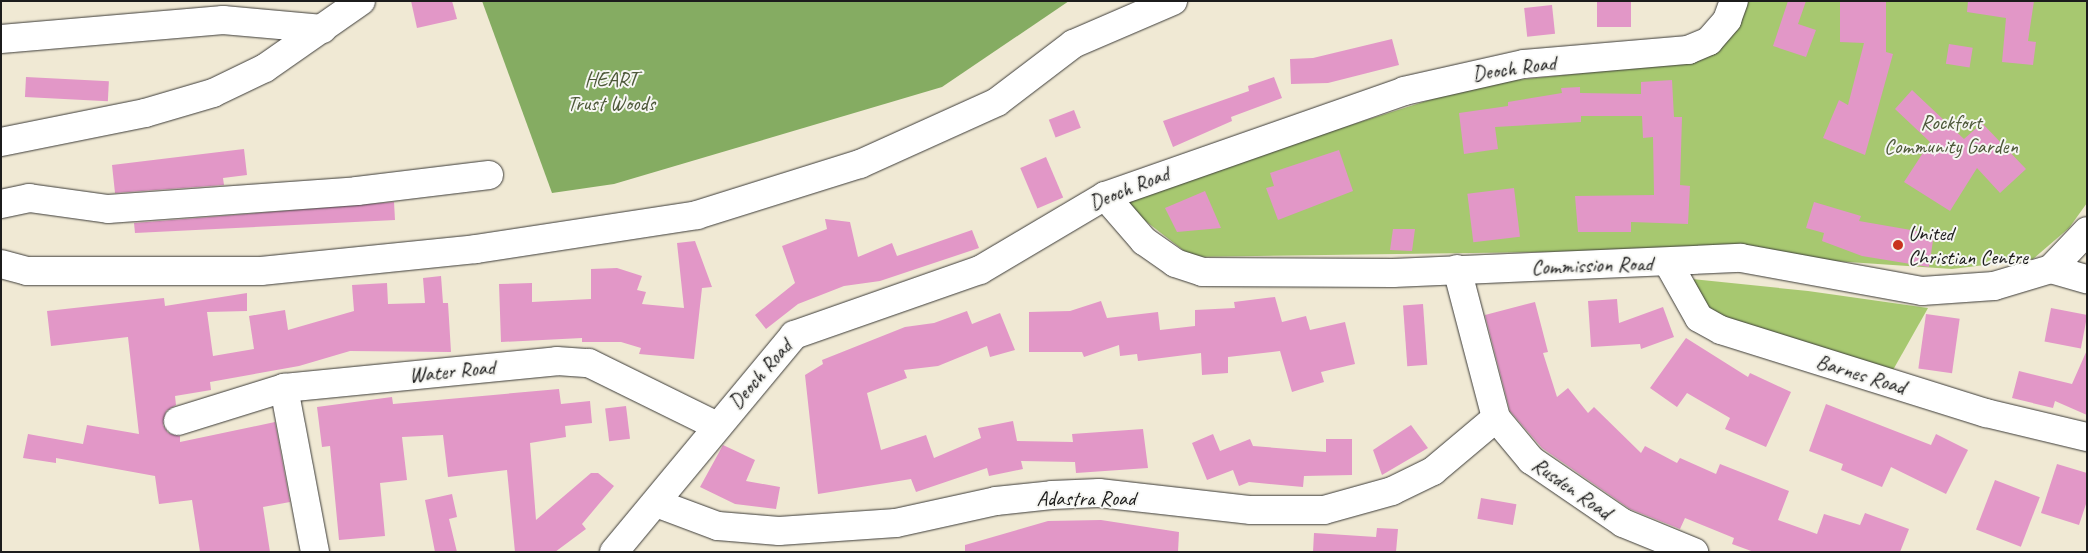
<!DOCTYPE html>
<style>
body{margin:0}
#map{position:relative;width:2088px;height:553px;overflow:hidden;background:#f0e9d4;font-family:Caveat,sans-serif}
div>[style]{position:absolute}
.green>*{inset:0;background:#a7c870}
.forest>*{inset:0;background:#85ac62}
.building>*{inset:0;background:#e297c7;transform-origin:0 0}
.roads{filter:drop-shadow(0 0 1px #3c3b38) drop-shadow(0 0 1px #3c3b38)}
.minor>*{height:28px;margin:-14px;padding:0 14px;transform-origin:14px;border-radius:14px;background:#fff}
.dots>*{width:14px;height:14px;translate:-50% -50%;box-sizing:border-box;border:2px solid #f6f6f2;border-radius:50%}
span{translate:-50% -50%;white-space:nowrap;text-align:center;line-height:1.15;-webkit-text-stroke:4px #f6f6f2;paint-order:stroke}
.street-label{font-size:21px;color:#1c1c1c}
.park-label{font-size:21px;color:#4d5839}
.poi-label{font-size:21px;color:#1c1c1c}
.left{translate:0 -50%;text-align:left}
.frame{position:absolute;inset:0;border:2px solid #1c1c1c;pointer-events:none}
</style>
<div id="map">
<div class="green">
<div style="clip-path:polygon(1739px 1px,2087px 1px,2087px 203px,2069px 228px,2033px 259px,1952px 269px,1673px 250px,1192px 257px,1117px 199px,1480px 84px,1686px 62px)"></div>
<div style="clip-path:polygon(1692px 279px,1808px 291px,1928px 308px,1893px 370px,1707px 318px)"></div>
</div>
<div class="forest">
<div style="clip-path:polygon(482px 1px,1069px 1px,942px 87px,614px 184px,552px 193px)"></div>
</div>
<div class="building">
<div style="clip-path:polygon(411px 1px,452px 1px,457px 19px,417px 28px)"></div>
<div style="left:1597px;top:1px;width:34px;height:26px"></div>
<div style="clip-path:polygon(1788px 1px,1806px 1px,1798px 24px,1816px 30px,1806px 57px,1773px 46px)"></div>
<div style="clip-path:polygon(1840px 1px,1886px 1px,1886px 52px,1893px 54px,1865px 155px,1823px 138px,1839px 100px,1848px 105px,1864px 43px,1840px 42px)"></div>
<div style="clip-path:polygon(1968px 1px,2034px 1px,2028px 41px,2036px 42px,2033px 65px,2002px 62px,2006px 18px,1967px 12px)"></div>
<div style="left:1552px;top:5px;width:29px;height:28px;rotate:84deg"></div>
<div style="clip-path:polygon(1392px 39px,1399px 65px,1328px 83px,1291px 84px,1290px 59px,1313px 58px)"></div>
<div style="left:1949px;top:44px;width:24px;height:20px;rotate:9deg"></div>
<div style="left:26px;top:77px;width:83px;height:20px;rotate:3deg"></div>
<div style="clip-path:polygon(1274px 77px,1282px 98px,1231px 117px,1232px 121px,1173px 147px,1163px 121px,1249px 91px,1248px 86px)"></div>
<div style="clip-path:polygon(1672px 80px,1674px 117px,1682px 117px,1680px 185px,1690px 186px,1688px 224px,1631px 222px,1631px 232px,1578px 232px,1575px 196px,1654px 195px,1653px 137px,1643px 138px,1642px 116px,1581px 116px,1581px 122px,1495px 127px,1498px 149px,1464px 154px,1459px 113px,1508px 106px,1508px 102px,1562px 93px,1561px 88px,1580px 87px,1580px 93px,1641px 94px,1641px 82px)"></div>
<div style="clip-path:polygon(1912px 90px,1964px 139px,1982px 123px,2026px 169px,2000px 193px,1977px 168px,1950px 211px,1904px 182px,1930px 142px,1895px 109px)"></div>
<div style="left:1074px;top:110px;width:19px;height:27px;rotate:69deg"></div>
<div style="clip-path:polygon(244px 149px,247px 175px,223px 178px,224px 185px,115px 193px,112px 165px)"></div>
<div style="clip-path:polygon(1339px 150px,1353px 191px,1278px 220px,1266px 188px,1274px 186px,1270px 173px)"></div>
<div style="left:1046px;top:157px;width:44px;height:28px;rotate:67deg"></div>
<div style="left:1514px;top:188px;width:49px;height:47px;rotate:83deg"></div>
<div style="clip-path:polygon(1205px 191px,1221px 228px,1177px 232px,1165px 208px)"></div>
<div style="clip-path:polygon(394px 202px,395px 220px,135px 233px,134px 223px)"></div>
<div style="clip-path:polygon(1814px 202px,1861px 216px,1859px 221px,1934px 234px,1929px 267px,1862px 256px,1822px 241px,1824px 233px,1806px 228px)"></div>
<div style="clip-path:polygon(825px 219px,850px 222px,858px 257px,892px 243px,897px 256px,972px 230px,979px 248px,880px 281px,844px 286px,798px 304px,766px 329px,755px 315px,795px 283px,782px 246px,827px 229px)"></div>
<div style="clip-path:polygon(1393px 229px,1415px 229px,1412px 251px,1390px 250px)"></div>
<div style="clip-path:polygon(695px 241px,712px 287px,702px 288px,694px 359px,639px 354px,641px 348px,621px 342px,582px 342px,582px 338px,501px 342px,499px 284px,532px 283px,532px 302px,591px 299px,591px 269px,617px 268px,642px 276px,637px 290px,646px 292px,642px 304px,684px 308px,677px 243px)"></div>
<div style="clip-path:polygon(441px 276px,443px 303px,448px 303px,451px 352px,350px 351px,299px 366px,210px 382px,211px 390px,175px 396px,176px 405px,166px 411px,163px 425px,168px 433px,180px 436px,180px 442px,275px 422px,290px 502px,263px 507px,270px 552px,200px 552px,192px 500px,159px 504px,155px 476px,56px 458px,56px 463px,23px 458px,28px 434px,83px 444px,87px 425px,139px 434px,128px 337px,51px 346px,47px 311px,164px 298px,165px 306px,247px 293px,247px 311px,207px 312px,213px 356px,254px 349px,249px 316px,285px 310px,288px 330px,354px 311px,352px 285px,387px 283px,388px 304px,425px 303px,423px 278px)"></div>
<div style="clip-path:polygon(1275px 297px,1282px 322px,1306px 316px,1310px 330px,1345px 322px,1355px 364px,1321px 372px,1324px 382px,1292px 392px,1280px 351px,1228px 357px,1228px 373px,1202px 375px,1201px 353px,1138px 361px,1137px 354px,1120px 356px,1119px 345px,1084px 357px,1082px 352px,1029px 352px,1029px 312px,1070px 311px,1101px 301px,1107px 318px,1158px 312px,1160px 330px,1195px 326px,1195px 310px,1235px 308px,1234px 302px)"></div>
<div style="clip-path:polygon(1617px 299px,1619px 323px,1663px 307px,1674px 337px,1641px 349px,1640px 344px,1591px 347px,1588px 301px)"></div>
<div style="clip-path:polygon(1535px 302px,1548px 352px,1543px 353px,1557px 397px,1568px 388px,1588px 413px,1594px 407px,1641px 453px,1645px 446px,1677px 463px,1680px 458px,1716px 474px,1720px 464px,1789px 491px,1778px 520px,1817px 534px,1824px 514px,1860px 525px,1865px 513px,1909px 529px,1900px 552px,1754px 552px,1732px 544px,1734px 538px,1685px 518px,1680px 529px,1630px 509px,1542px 448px,1510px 411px,1485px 315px)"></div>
<div style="left:1423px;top:304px;width:61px;height:20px;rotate:86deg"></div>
<div style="left:2051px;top:308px;width:37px;height:34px;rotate:11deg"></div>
<div style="clip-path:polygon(967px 311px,972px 324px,1000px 313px,1015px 350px,990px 357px,987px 346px,938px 366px,904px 370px,907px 378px,867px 393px,881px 450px,926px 435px,934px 458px,981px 438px,978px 428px,1013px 421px,1017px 441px,1073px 442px,1072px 434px,1143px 429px,1148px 468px,1076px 473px,1075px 462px,1021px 461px,1023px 469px,989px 476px,987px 468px,916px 492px,911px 479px,818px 494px,805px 375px,823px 364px,822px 360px,905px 327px,934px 323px)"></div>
<div style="left:1926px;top:314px;width:34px;height:55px;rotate:8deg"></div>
<div style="clip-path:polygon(1686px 338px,1748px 377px,1750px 373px,1791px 392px,1766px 447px,1725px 429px,1730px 418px,1687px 393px,1677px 407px,1650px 388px)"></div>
<div style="clip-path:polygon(2087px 350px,2087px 415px,2055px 401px,2053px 408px,2012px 398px,2019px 371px,2072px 384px)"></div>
<div style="clip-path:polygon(559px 389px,561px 404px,590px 401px,592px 423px,565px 426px,566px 437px,530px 443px,536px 520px,591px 473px,598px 473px,614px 486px,582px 524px,586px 529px,555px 552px,515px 552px,507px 470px,448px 477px,443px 435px,402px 437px,407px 480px,380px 483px,385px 536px,339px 540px,330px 446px,322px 447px,317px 407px,392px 397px,393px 404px)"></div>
<div style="clip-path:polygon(1826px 404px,1931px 445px,1936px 434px,1968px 450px,1946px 494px,1891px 467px,1882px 487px,1841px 470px,1843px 464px,1809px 451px)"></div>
<div style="left:626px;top:406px;width:33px;height:21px;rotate:83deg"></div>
<div style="clip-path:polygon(1411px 425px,1428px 448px,1382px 475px,1373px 450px)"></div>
<div style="clip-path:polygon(1213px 434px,1220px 451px,1250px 439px,1253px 446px,1326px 452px,1326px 439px,1352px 439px,1352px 475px,1304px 476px,1303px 487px,1249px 482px,1239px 486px,1233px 470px,1207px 480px,1192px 443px)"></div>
<div style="clip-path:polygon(723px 445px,755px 460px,746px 481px,780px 487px,776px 509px,735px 504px,700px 487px)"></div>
<div style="clip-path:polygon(2057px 464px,2087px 473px,2087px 501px,2079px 525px,2041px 513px)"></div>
<div style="left:1995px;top:480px;width:48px;height:53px;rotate:21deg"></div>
<div style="clip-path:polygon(452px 494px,457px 517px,449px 519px,457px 552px,435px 552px,425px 500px)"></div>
<div style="left:1481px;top:498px;width:36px;height:21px;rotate:10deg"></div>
<div style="clip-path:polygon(1101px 520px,1179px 532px,1178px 552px,965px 552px,965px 545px,1048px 521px)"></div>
<div style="clip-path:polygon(1377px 528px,1398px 529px,1396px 552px,1313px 552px,1314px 533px,1376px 537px)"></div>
</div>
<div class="roads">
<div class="minor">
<div style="left:1px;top:39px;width:223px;rotate:-4.9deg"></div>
<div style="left:223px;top:20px;width:100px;rotate:5.1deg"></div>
<div style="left:1px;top:142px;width:147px;rotate:-11.4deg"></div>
<div style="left:145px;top:113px;width:71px;rotate:-16.4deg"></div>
<div style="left:213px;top:93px;width:58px;rotate:-25.7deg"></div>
<div style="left:265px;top:68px;width:117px;rotate:-34.9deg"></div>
<div style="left:1105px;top:196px;width:60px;rotate:49.1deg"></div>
<div style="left:1144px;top:241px;width:38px;rotate:35deg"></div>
<div style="left:1175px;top:263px;width:28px;rotate:18deg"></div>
<div style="left:1202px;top:272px;width:191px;rotate:0.3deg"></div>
<div style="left:1393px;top:273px;width:348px;rotate:-2.5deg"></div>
<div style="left:1741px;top:258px;width:184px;rotate:10.3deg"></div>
<div style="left:1922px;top:291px;width:72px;rotate:-4deg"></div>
<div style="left:1994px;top:286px;width:59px;rotate:-16.6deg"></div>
<div style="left:2051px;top:269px;width:52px;rotate:-46.5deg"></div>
<div style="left:1px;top:204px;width:29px;rotate:-12deg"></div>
<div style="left:29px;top:198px;width:80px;rotate:7.9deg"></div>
<div style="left:108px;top:209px;width:250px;rotate:-4.1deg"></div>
<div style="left:357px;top:191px;width:133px;rotate:-6.9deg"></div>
<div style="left:1668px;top:263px;width:63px;rotate:60.6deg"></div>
<div style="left:1699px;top:318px;width:25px;rotate:29deg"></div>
<div style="left:1721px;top:330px;width:278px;rotate:17.4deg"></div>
<div style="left:1986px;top:413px;width:104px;rotate:13.4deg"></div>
<div style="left:1px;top:264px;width:27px;rotate:15deg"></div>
<div style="left:27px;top:271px;width:234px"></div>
<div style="left:261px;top:271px;width:216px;rotate:-5.8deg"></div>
<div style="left:476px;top:249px;width:224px;rotate:-8.7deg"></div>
<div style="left:697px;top:215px;width:171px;rotate:-17.4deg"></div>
<div style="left:860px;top:164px;width:150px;rotate:-24.3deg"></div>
<div style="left:997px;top:102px;width:96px;rotate:-37.3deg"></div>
<div style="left:1073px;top:44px;width:109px;rotate:-23.3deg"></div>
<div style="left:1457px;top:269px;width:154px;rotate:75.3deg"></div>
<div style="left:1496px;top:418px;width:55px;rotate:50.2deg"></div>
<div style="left:1531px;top:460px;width:112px;rotate:34.4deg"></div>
<div style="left:1623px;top:523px;width:77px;rotate:22.2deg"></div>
<div style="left:2051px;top:269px;width:37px;rotate:16deg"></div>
<div style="left:284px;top:388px;width:167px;rotate:79.3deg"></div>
<div style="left:178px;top:421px;width:111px;rotate:-17.3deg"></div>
<div style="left:284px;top:388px;width:274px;rotate:-5.6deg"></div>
<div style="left:557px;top:361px;width:32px;rotate:4deg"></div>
<div style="left:589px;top:363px;width:143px;rotate:26.2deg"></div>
<div style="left:656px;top:503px;width:66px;rotate:20.4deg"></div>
<div style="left:718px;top:526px;width:61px;rotate:4.7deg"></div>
<div style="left:779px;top:531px;width:117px;rotate:-3.9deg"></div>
<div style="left:896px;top:523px;width:102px;rotate:-12.4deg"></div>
<div style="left:996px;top:501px;width:56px;rotate:-6.1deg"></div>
<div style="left:1052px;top:495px;width:47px;rotate:-2.4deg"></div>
<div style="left:1099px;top:493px;width:153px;rotate:6.4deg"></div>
<div style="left:1251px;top:510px;width:73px"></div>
<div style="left:1324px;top:510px;width:71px;rotate:-15.6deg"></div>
<div style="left:1392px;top:491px;width:46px;rotate:-26deg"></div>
<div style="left:1433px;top:471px;width:82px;rotate:-40.1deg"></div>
<div style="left:614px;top:552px;width:282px;rotate:-50.3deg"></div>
<div style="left:794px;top:335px;width:197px;rotate:-19.3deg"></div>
<div style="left:980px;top:270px;width:145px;rotate:-30.6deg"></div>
<div style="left:1105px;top:196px;width:317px;rotate:-19.3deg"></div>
<div style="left:1404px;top:91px;width:123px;rotate:-12.7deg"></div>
<div style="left:1524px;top:64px;width:165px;rotate:-4.9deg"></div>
<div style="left:1688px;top:50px;width:23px;rotate:-23deg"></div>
<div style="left:1709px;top:41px;width:28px;rotate:-49deg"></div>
<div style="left:1727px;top:20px;width:20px;rotate:-70deg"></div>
</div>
</div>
<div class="dots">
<div style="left:1898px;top:245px;background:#c8321e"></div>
</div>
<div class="street-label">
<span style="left:1514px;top:68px;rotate:-8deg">Deoch Road</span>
<span style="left:1129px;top:188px;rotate:-22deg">Deoch Road</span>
<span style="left:1592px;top:265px;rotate:-2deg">Commission Road</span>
<span style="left:452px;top:371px;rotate:-6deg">Water Road</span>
<span style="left:760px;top:374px;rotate:-49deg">Deoch Road</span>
<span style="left:1861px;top:374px;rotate:17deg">Barnes Road</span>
<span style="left:1572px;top:488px;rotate:35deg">Rusden Road</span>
<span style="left:1086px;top:498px">Adastra Road</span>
</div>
<div class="park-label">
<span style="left:611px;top:91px">HEART<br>Trust Woods</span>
<span style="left:1951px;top:134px">Rockfort<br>Community Garden</span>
</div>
<div class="poi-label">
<span class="left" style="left:1908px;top:245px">United<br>Christian Centre</span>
</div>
<div class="frame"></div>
</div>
